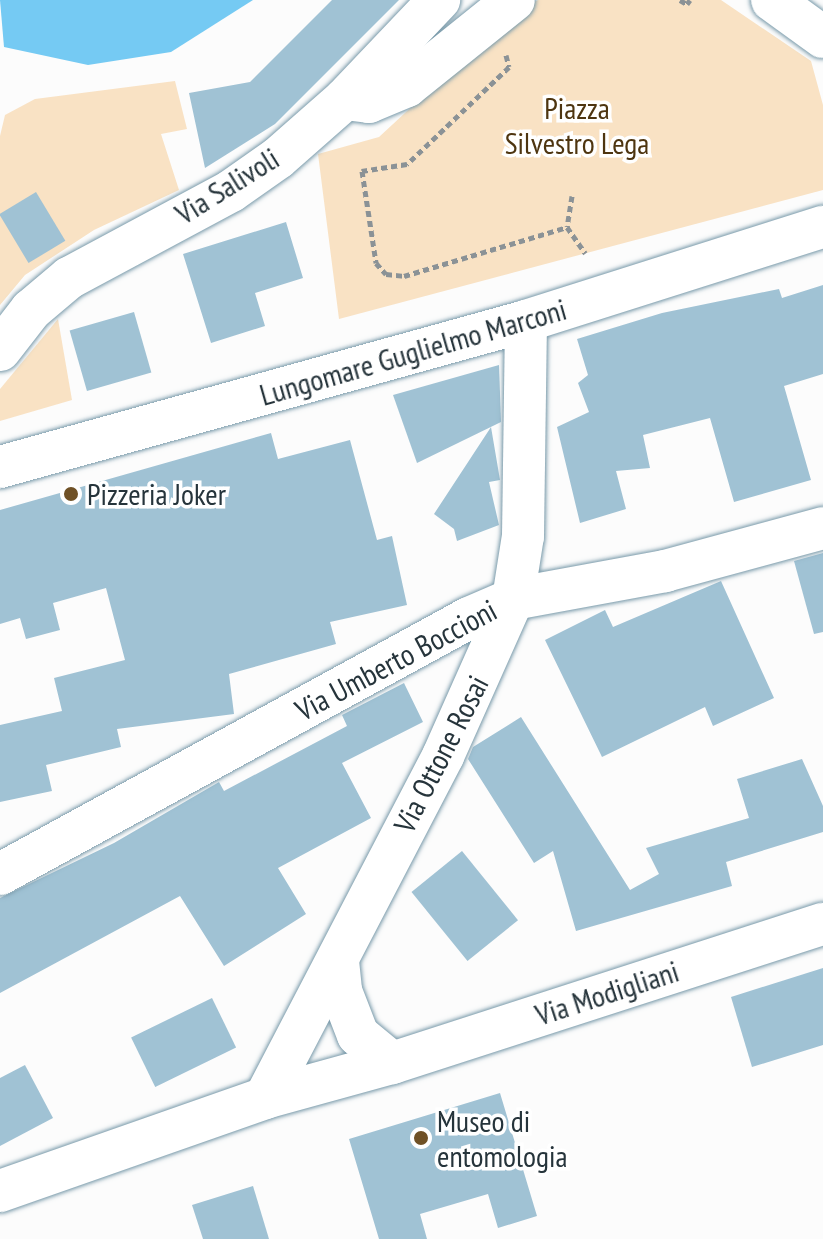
<!DOCTYPE html>
<style>
body{margin:0}
#map{position:relative;width:823px;height:1239px;overflow:hidden;background:#fcfcfc;font-family:"PT Sans Narrow",sans-serif}
div>[style]{position:absolute}
.green>*{inset:0;background:#f9e2c4}
.water>*{inset:0;background:#75caf3}
.building>*{inset:0;background:#a0c2d4;transform-origin:0 0}
.path>*{height:5px;margin-top:-2.5px;transform-origin:0;background:repeating-linear-gradient(90deg,#8b9296 0 6px,transparent 0 10px)}
.roads{filter:drop-shadow(0 0 2px #799aaa) drop-shadow(0 0 2px #799aaa)}
.minor>*{height:42px;margin:-21px;padding:0 21px;transform-origin:21px;border-radius:21px;background:#fff}
.dots>*{width:22px;height:22px;translate:-50% -50%;box-sizing:border-box;border:4px solid #fff;border-radius:50%}
span{translate:-50% -50%;white-space:nowrap;text-align:center;line-height:1.15;-webkit-text-stroke:7px #fff;paint-order:stroke}
.park-label{font-size:30px;color:#4e3510}
.street-label{font-size:30px;color:#26343b}
.poi-label{font-size:30px;color:#26343b}
.left{translate:0 -50%;text-align:left}
</style>
<div id="map">
<div class="green">
<div style="clip-path:polygon(538px 0,721px 0,811px 61px,823px 105px,823px 190px,339px 319px,318px 154px,379px 137px,512px 14px)"></div>
<div style="clip-path:polygon(175px 81px,187px 129px,161px 134px,179px 190px,94px 230px,25px 275px,0 305px,0 136px,5px 115px,35px 99px)"></div>
<div style="clip-path:polygon(58px 319px,72px 400px,0 421px,0 389px)"></div>
</div>
<div class="water">
<div style="clip-path:polygon(0 0,253px 0,171px 52px,88px 65px,4px 47px)"></div>
</div>
<div class="building">
<div style="clip-path:polygon(332px 0,399px 0,275px 124px,205px 168px,189px 93px,250px 82px)"></div>
<div style="left:36px;top:192px;width:57px;height:43px;rotate:59deg"></div>
<div style="clip-path:polygon(286px 222px,303px 278px,255px 293px,265px 326px,211px 343px,183px 254px)"></div>
<div style="clip-path:polygon(823px 285px,823px 374px,784px 386px,811px 480px,734px 502px,710px 418px,643px 435px,650px 468px,616px 471px,626px 509px,580px 523px,557px 427px,589px 412px,578px 383px,588px 375px,577px 339px,662px 313px,779px 289px,782px 298px)"></div>
<div style="left:134px;top:312px;width:63px;height:67px;rotate:74deg"></div>
<div style="clip-path:polygon(499px 365px,501px 422px,417px 463px,393px 395px)"></div>
<div style="clip-path:polygon(491px 427px,500px 480px,489px 482px,499px 525px,457px 541px,454px 529px,434px 514px)"></div>
<div style="clip-path:polygon(271px 433px,278px 459px,350px 440px,377px 540px,392px 536px,407px 605px,330px 622px,336px 644px,229px 674px,234px 714px,117px 729px,121px 747px,46px 765px,52px 791px,0 802px,0 725px,62px 711px,54px 678px,125px 660px,106px 588px,53px 603px,60px 630px,26px 639px,20px 618px,0 624px,0 510px)"></div>
<div style="clip-path:polygon(823px 553px,823px 632px,814px 634px,794px 561px)"></div>
<div style="clip-path:polygon(721px 581px,774px 698px,713px 726px,705px 707px,602px 757px,545px 640px,605px 610px,613px 627px)"></div>
<div style="clip-path:polygon(404px 683px,423px 722px,342px 763px,371px 818px,278px 868px,306px 914px,224px 966px,180px 896px,0 993px,0 898px,114px 843px,219px 782px,224px 791px,347px 726px,342px 715px)"></div>
<div style="clip-path:polygon(521px 717px,630px 890px,659px 874px,646px 848px,749px 818px,737px 779px,802px 759px,823px 806px,823px 832px,726px 862px,732px 886px,576px 931px,553px 851px,534px 863px,468px 759px,473px 747px)"></div>
<div style="left:462px;top:851px;width:89px;height:65px;rotate:51deg"></div>
<div style="clip-path:polygon(823px 968px,823px 1045px,752px 1067px,731px 997px)"></div>
<div style="left:212px;top:998px;width:55px;height:90px;rotate:64deg"></div>
<div style="clip-path:polygon(25px 1065px,53px 1118px,0 1146px,0 1078px)"></div>
<div style="clip-path:polygon(500px 1093px,537px 1216px,498px 1228px,488px 1194px,420px 1214px,427px 1239px,379px 1239px,349px 1139px)"></div>
<div style="clip-path:polygon(253px 1186px,269px 1239px,203px 1239px,192px 1205px)"></div>
</div>
<div class="path">
<div style="left:680px;top:0;width:8px;rotate:30deg"></div>
<div style="left:687px;top:4px;width:5px;rotate:-53deg"></div>
<div style="left:506px;top:55px;width:12px;rotate:76deg"></div>
<div style="left:509px;top:67px;width:141px;rotate:136.4deg"></div>
<div style="left:407px;top:164px;width:46px;rotate:171.2deg"></div>
<div style="left:362px;top:171px;width:93px;rotate:81.3deg"></div>
<div style="left:376px;top:263px;width:15px;rotate:48deg"></div>
<div style="left:386px;top:274px;width:18px;rotate:6deg"></div>
<div style="left:404px;top:276px;width:170px;rotate:-16.7deg"></div>
<div style="left:572px;top:196px;width:31px;rotate:99deg"></div>
<div style="left:567px;top:227px;width:32px;rotate:55deg"></div>
</div>
<div class="roads">
<div class="minor">
<div style="left:772px;top:0;width:63px;rotate:36deg"></div>
<div style="left:345px;top:99px;width:24px;rotate:7deg"></div>
<div style="left:369px;top:102px;width:41px;rotate:-22.8deg"></div>
<div style="left:407px;top:86px;width:137px;rotate:-38.8deg"></div>
<div style="left:0;top:350px;width:51px;rotate:-52.2deg"></div>
<div style="left:31px;top:310px;width:50px;rotate:-40.1deg"></div>
<div style="left:69px;top:278px;width:184px;rotate:-28.2deg"></div>
<div style="left:231px;top:191px;width:57px;rotate:-35.1deg"></div>
<div style="left:278px;top:158px;width:89px;rotate:-41.4deg"></div>
<div style="left:345px;top:99px;width:137px;rotate:-46.5deg"></div>
<div style="left:0;top:467px;width:546px;rotate:-15.51deg"></div>
<div style="left:526px;top:321px;width:312px;rotate:-17.6deg"></div>
<div style="left:0;top:874px;width:534px;rotate:-28.63deg"></div>
<div style="left:469px;top:618px;width:48px;rotate:-23.4deg"></div>
<div style="left:513px;top:599px;width:155px;rotate:-10.4deg"></div>
<div style="left:665px;top:571px;width:164px;rotate:-15.2deg"></div>
<div style="left:338px;top:961px;width:30px;rotate:84deg"></div>
<div style="left:341px;top:991px;width:47px;rotate:68.9deg"></div>
<div style="left:358px;top:1035px;width:44px;rotate:39.5deg"></div>
<div style="left:265px;top:1098px;width:386px;rotate:-62.5deg"></div>
<div style="left:443px;top:756px;width:172px;rotate:-66deg"></div>
<div style="left:513px;top:599px;width:64px;rotate:-81deg"></div>
<div style="left:523px;top:536px;width:215px;rotate:-89.2deg"></div>
<div style="left:0;top:1191px;width:281px;rotate:-19.3deg"></div>
<div style="left:265px;top:1098px;width:132px;rotate:-15.4deg"></div>
<div style="left:392px;top:1063px;width:453px;rotate:-17.9deg"></div>
</div>
</div>
<div class="dots">
<div style="left:71px;top:494px;background:#6f5126"></div>
<div style="left:421px;top:1138px;background:#6f5126"></div>
</div>
<div class="park-label">
<span style="left:577px;top:125px">Piazza<br>Silvestro Lega</span>
</div>
<div class="street-label">
<span style="left:227px;top:186px;rotate:-32deg">Via Salivoli</span>
<span style="left:413px;top:352px;rotate:-16deg">Lungomare Guglielmo Marconi</span>
<span style="left:396px;top:660px;rotate:-28deg">Via Umberto Boccioni</span>
<span style="left:441px;top:754px;rotate:-63deg">Via Ottone Rosai</span>
<span style="left:607px;top:993px;rotate:-18deg">Via Modigliani</span>
</div>
<div class="poi-label">
<span class="left" style="left:87px;top:494px">Pizzeria Joker</span>
<span class="left" style="left:437px;top:1138px">Museo di<br>entomologia</span>
</div>
</div>
